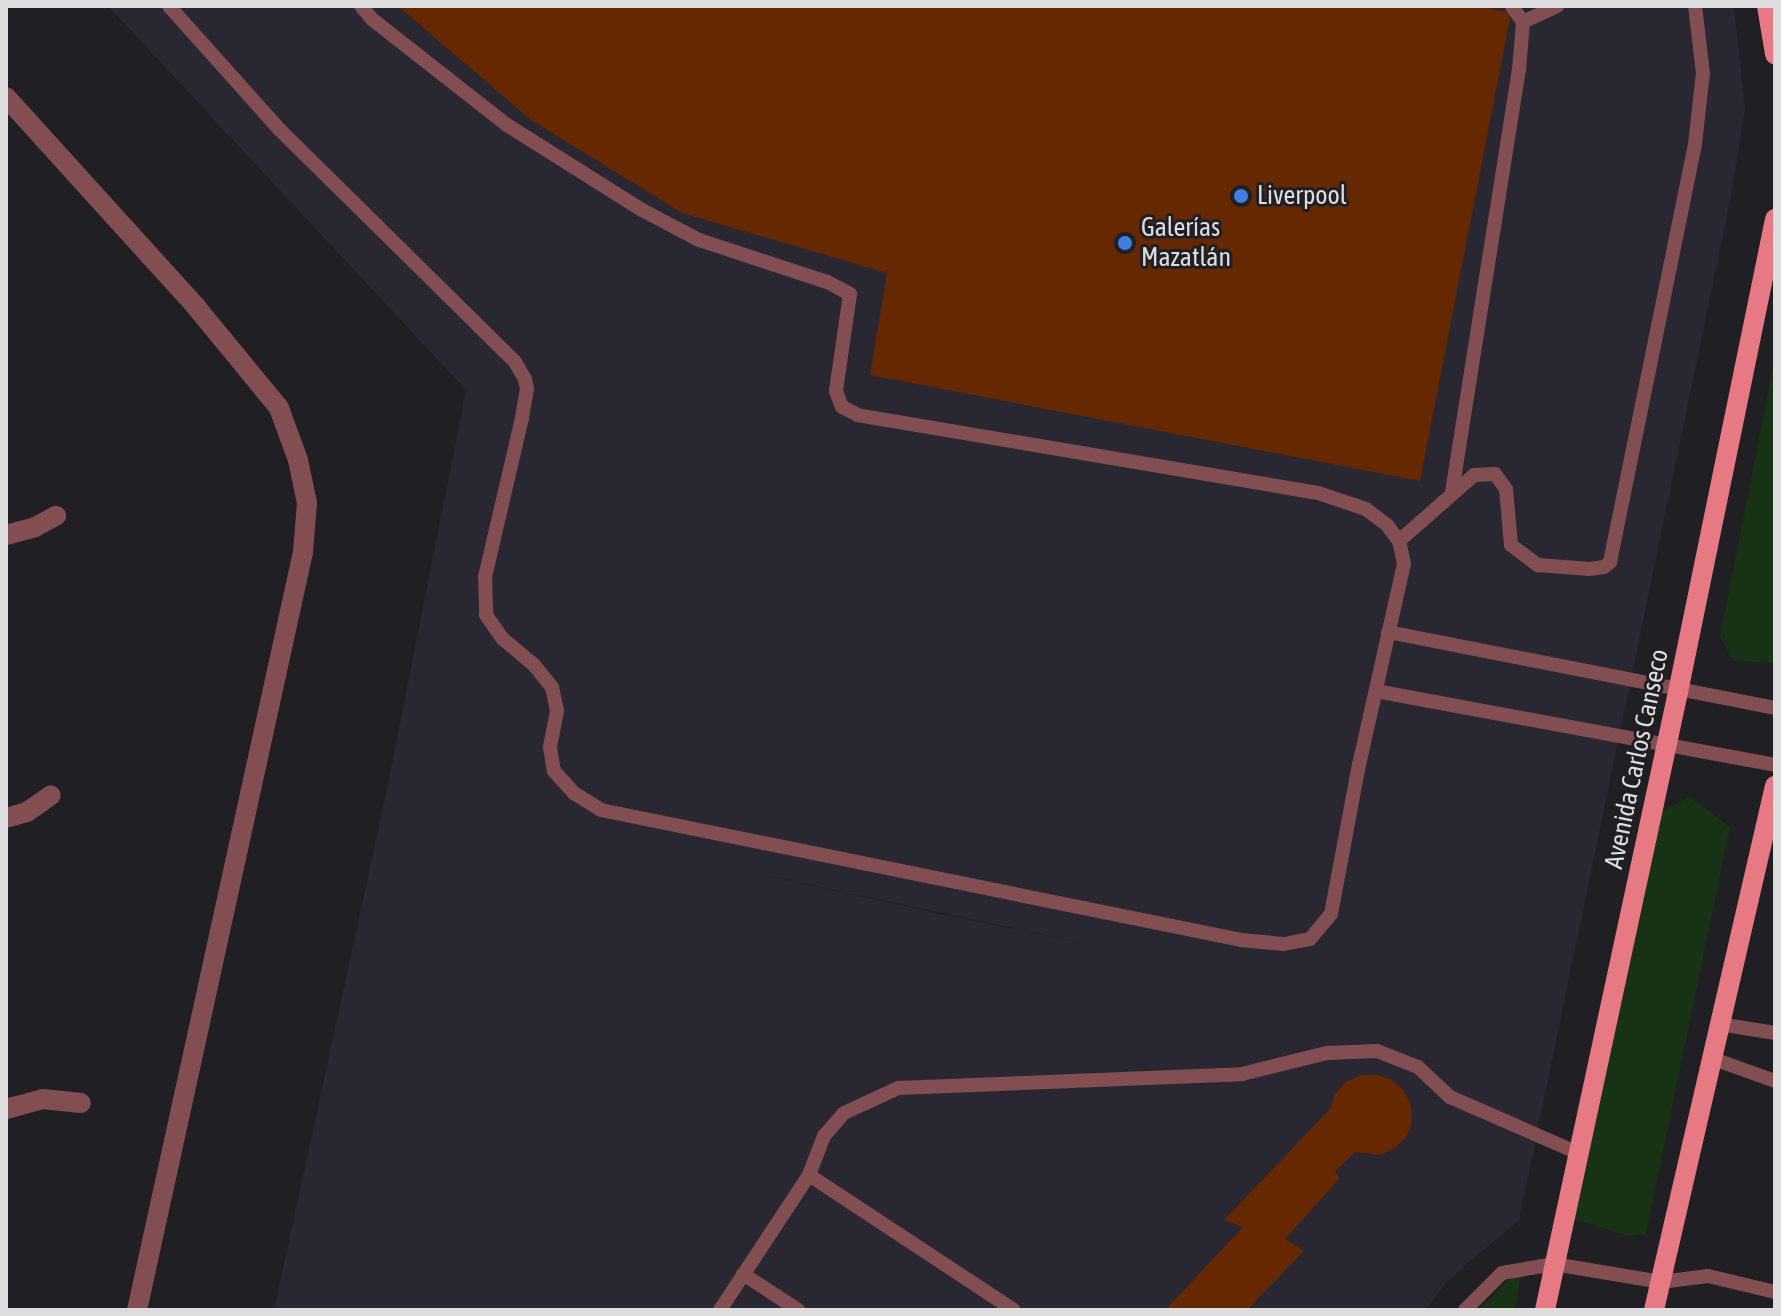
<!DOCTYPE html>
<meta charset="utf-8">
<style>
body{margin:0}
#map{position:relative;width:1781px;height:1316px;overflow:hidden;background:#201f24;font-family:"Asap Condensed",sans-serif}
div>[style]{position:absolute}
.built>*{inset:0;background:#292732}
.green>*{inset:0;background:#173214}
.building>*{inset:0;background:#652800}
.lane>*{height:14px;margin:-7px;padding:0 7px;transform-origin:7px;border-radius:7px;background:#834e52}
.street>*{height:20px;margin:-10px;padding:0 10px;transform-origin:10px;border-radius:10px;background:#834e52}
.primary>*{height:20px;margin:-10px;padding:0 10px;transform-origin:10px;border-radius:10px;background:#e67983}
.dots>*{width:22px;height:22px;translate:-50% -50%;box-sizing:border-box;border:4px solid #201f24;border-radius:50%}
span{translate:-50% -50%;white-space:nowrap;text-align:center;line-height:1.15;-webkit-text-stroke:6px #201f24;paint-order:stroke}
.poi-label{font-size:26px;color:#dddde0}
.left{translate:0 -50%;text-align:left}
.street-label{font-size:26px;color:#dddde0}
.frame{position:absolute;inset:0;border:8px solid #dddde0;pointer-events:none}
</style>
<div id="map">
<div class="built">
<div style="clip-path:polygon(evenodd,108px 6px,1734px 6px,1745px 109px,1731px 196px,1519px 1220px,1447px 1281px,1426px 1310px,274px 1310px,386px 794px,466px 390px,108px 6px,733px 868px,1087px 944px,936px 913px,733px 868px)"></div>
</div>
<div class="green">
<div style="clip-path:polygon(1775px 357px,1775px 663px,1733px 661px,1720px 637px)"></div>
<div style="clip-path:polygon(1690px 797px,1730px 827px,1646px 1234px,1629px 1236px,1569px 1218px,1661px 811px)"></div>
<div style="clip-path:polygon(1521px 1275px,1515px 1310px,1480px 1310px,1508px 1280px)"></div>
</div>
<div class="building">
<div style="clip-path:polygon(398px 6px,1478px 6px,1511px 13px,1420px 481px,870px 375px,887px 273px,682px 213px,531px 120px)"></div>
<div style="clip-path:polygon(1361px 1075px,1377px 1075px,1392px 1080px,1404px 1091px,1411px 1106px,1412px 1122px,1406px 1137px,1395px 1148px,1380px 1155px,1355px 1152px,1335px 1171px,1340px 1178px,1285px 1239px,1304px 1251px,1247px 1310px,1165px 1310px,1243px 1227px,1224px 1220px,1330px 1109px,1335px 1094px,1346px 1082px)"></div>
</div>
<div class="lane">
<div style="left:169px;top:6px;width:166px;rotate:48.2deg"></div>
<div style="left:280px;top:130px;width:330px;rotate:44.6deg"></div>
<div style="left:515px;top:362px;width:20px;rotate:60deg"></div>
<div style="left:525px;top:379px;width:10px;rotate:79deg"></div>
<div style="left:527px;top:389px;width:29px;rotate:100deg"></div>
<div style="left:522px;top:418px;width:163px;rotate:103.1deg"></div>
<div style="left:485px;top:577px;width:38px;rotate:88deg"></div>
<div style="left:486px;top:615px;width:29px;rotate:55deg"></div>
<div style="left:503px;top:639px;width:40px;rotate:40deg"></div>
<div style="left:534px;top:665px;width:28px;rotate:51deg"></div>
<div style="left:552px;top:687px;width:25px;rotate:78deg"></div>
<div style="left:557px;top:711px;width:37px;rotate:101deg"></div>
<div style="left:550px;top:747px;width:24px;rotate:81deg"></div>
<div style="left:554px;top:771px;width:30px;rotate:48deg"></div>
<div style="left:574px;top:793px;width:32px;rotate:32deg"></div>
<div style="left:601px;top:810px;width:653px;rotate:11.48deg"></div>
<div style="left:1241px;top:940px;width:43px;rotate:5.3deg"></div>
<div style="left:1284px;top:944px;width:26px;rotate:-11deg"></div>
<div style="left:1310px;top:939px;width:33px;rotate:-50deg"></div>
<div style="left:1331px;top:914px;width:152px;rotate:-79.4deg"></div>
<div style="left:1359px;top:765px;width:206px;rotate:-77.4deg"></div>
<div style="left:1404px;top:564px;width:24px;rotate:-102deg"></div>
<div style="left:1399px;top:541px;width:20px;rotate:-127deg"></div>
<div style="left:1387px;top:525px;width:26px;rotate:-143deg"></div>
<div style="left:1366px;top:509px;width:51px;rotate:-161.6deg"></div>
<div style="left:1318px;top:493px;width:467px;rotate:-170.4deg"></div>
<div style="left:858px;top:415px;width:18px;rotate:-153deg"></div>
<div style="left:842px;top:407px;width:17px;rotate:-111deg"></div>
<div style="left:836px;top:391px;width:98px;rotate:-81.8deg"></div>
<div style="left:850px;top:294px;width:26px;rotate:-152deg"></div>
<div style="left:827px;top:282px;width:135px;rotate:-161.8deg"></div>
<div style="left:699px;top:240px;width:64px;rotate:-152.2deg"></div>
<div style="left:642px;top:210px;width:160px;rotate:-147.8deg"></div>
<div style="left:507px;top:125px;width:172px;rotate:-141.9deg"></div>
<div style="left:372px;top:19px;width:17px;rotate:-130deg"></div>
<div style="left:1523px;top:22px;width:38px;rotate:-25deg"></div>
<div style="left:1452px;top:492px;width:427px;rotate:-81deg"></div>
<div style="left:1519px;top:70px;width:48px;rotate:-85.2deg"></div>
<div style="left:1523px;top:22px;width:19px;rotate:-125deg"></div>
<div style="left:1399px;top:541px;width:100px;rotate:-41.3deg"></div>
<div style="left:1474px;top:475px;width:21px;rotate:-3deg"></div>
<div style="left:1495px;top:474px;width:19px;rotate:54deg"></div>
<div style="left:1506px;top:489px;width:56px;rotate:84.9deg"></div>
<div style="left:1511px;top:545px;width:34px;rotate:37deg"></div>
<div style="left:1538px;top:565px;width:52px;rotate:4.4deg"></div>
<div style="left:1590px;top:569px;width:14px;rotate:-8deg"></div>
<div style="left:1604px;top:567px;width:8px;rotate:-40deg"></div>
<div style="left:1610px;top:562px;width:427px;rotate:-78.5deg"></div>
<div style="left:1695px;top:144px;width:71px;rotate:-83.6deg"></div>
<div style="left:1703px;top:73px;width:67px;rotate:-96.8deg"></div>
<div style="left:1388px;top:632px;width:394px;rotate:11.1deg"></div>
<div style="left:1376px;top:691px;width:406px;rotate:10.5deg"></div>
<div style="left:1719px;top:1024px;width:57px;rotate:9.1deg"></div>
<div style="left:1711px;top:1058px;width:68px;rotate:19.8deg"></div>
<div style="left:809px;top:1175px;width:42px;rotate:-69deg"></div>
<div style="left:824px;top:1136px;width:30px;rotate:-49deg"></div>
<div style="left:844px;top:1113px;width:60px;rotate:-24.8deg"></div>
<div style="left:898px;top:1088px;width:344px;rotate:-2.3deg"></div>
<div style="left:1242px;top:1074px;width:88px;rotate:-13.9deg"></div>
<div style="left:1327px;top:1053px;width:50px;rotate:-2.3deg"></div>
<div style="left:1377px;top:1051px;width:44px;rotate:21.3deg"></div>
<div style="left:1418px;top:1067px;width:44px;rotate:43.2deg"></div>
<div style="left:1450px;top:1097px;width:140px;rotate:23.6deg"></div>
<div style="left:743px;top:1274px;width:66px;rotate:33.2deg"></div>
<div style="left:720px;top:1310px;width:162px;rotate:-56.6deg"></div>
<div style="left:809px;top:1175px;width:245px;rotate:33.4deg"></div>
<div style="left:1465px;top:1310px;width:52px;rotate:-45deg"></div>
<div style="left:1502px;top:1273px;width:53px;rotate:-9.8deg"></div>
<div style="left:1554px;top:1264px;width:109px;rotate:9.5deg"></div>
<div style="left:1661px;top:1282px;width:47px;rotate:-7.3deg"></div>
<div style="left:1708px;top:1276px;width:69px;rotate:13.4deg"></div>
</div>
<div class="street">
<div style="left:6px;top:97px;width:285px;rotate:47.8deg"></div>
<div style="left:197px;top:308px;width:129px;rotate:50.6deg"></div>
<div style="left:279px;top:408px;width:55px;rotate:69.9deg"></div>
<div style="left:298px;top:460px;width:44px;rotate:78.2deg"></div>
<div style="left:307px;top:503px;width:49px;rotate:94.7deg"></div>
<div style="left:303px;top:552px;width:776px;rotate:102.35deg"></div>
<div style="left:6px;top:535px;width:30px;rotate:-15deg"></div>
<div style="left:35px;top:527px;width:24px;rotate:-28deg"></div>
<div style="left:6px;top:818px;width:22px;rotate:-16deg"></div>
<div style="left:27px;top:812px;width:29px;rotate:-35deg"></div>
<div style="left:6px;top:1109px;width:38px;rotate:-15deg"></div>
<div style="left:43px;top:1099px;width:38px;rotate:6deg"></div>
</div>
<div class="primary">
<div style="left:1767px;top:6px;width:49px;rotate:80.5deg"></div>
<div style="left:1545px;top:1310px;width:632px;rotate:-77.85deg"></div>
<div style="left:1678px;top:692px;width:483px;rotate:-78.4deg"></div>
<div style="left:1654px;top:1310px;width:538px;rotate:-77deg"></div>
</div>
<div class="dots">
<div style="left:1241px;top:196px;background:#3f7fe0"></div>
<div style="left:1125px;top:243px;background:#3f7fe0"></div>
</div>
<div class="poi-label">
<span class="left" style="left:1257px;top:196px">Liverpool</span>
<span class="left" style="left:1141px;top:243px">Galerías<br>Mazatlán</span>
</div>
<div class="street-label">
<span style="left:1637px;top:759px;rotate:-78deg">Avenida Carlos Canseco</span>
</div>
<div class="frame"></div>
</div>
